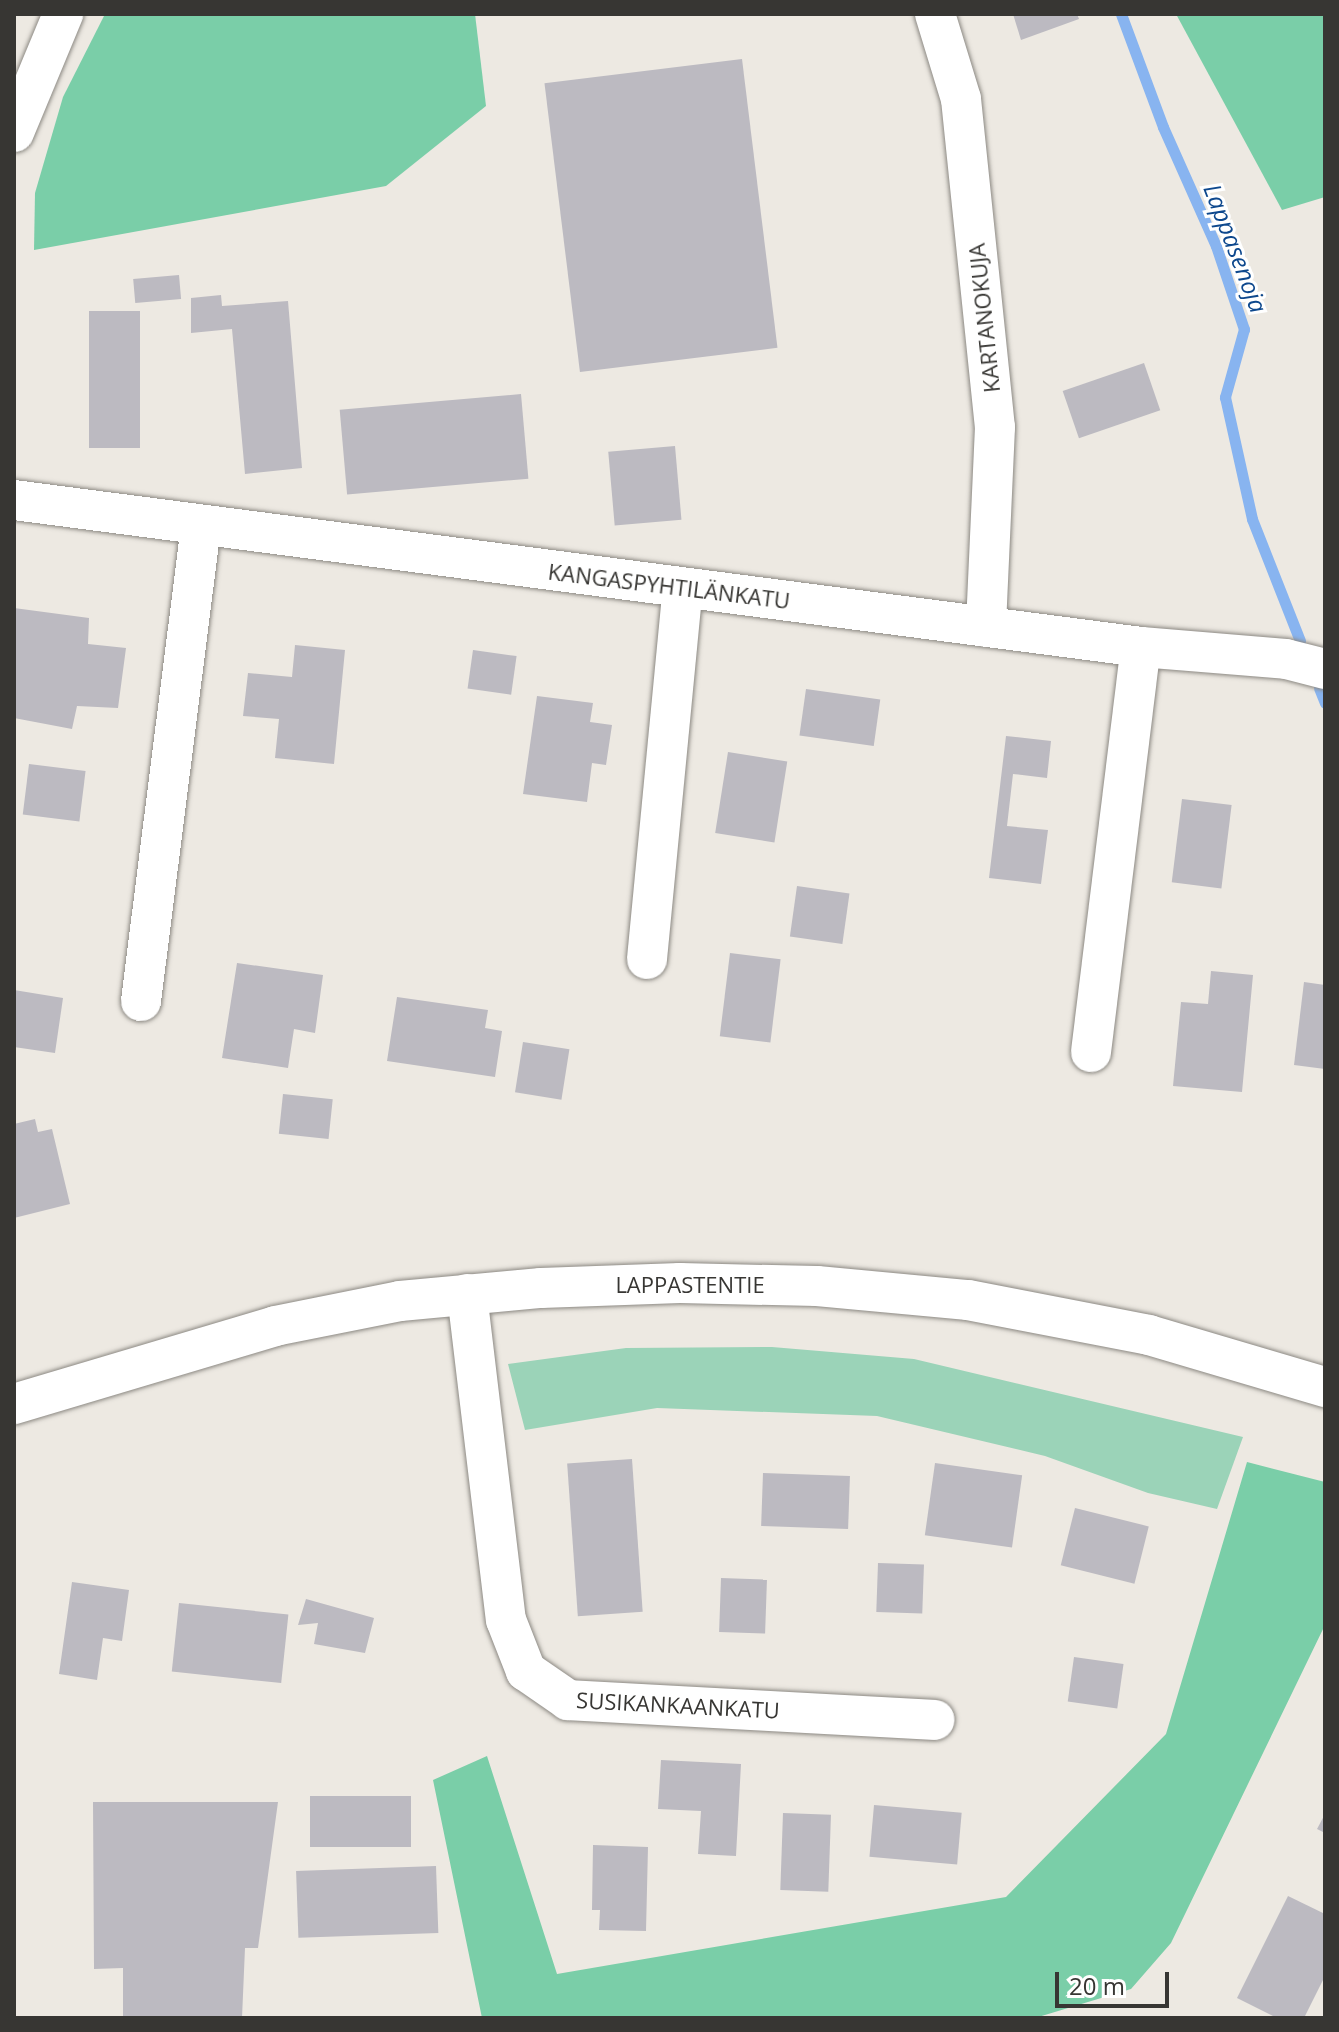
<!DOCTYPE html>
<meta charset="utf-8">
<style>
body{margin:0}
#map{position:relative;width:1339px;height:2032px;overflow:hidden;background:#ede9e2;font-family:"Open Sans",sans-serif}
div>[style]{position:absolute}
.green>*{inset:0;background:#9bd3b8}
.forest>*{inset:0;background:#7acea8}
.stream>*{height:11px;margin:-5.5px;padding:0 5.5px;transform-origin:5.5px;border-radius:5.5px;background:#88b4f0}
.building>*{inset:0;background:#bcbac1;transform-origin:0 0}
.roads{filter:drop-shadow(0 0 2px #8c8983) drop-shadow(0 0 2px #8c8983)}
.minor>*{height:40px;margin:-20px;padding:0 20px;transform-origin:20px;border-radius:20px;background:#fff}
span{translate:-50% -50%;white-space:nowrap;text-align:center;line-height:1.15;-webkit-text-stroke:6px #fff;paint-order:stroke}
.street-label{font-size:22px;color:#373633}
.water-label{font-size:24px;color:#0e488d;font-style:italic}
.frame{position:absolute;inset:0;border:16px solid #373633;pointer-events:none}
.scale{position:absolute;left:1055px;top:1972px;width:114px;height:36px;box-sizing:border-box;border:4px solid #373633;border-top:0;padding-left:10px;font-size:24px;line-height:28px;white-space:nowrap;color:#373633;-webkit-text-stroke:6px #fff;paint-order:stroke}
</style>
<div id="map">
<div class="green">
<div style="clip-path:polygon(772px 1347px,914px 1359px,1243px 1437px,1217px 1509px,1148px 1493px,1045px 1456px,877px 1416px,657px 1408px,525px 1430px,508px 1364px,626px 1348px)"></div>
</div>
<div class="forest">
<div style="clip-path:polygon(105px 14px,475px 14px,486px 106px,386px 186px,34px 250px,35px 193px,63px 97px)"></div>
<div style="clip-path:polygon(1176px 14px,1325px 14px,1325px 197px,1282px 210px)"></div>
<div style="clip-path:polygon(1247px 1462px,1325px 1482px,1325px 1625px,1171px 1943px,1131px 1989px,1035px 2018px,482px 2018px,433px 1780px,487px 1756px,557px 1974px,1006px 1897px,1166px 1734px)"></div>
</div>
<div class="stream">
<div style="left:1121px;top:14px;width:121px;rotate:69.6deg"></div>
<div style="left:1163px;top:127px;width:130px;rotate:66deg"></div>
<div style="left:1216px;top:246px;width:88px;rotate:71.4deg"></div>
<div style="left:1244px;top:329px;width:71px;rotate:105.6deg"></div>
<div style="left:1225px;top:397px;width:125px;rotate:77.5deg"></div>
<div style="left:1252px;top:519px;width:131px;rotate:68.5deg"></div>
<div style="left:1319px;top:688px;width:16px;rotate:68deg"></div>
</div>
<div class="building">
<div style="clip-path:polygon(1013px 14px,1077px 14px,1079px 19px,1021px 40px)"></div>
<div style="left:742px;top:59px;width:291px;height:199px;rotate:83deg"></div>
<div style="left:179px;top:275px;width:24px;height:46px;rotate:85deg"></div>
<div style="clip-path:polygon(221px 295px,222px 306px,288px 301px,302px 468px,245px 474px,232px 329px,191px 333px,191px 298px)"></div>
<div style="left:89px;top:311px;width:51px;height:137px"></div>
<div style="left:1144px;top:363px;width:50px;height:86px;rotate:71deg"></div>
<div style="left:521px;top:394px;width:85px;height:182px;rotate:85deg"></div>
<div style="left:675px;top:446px;width:74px;height:67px;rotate:85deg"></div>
<div style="clip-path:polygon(14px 608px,89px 618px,88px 644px,126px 648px,118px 708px,77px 706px,72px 729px,14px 718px)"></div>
<div style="clip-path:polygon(295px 645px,345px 650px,334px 764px,275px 758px,279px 719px,243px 716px,248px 673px,292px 677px)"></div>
<div style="left:473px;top:650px;width:44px;height:39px;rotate:8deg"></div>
<div style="left:806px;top:689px;width:75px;height:47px;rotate:8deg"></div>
<div style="clip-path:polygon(537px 696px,593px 703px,590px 722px,612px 725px,606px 765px,592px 763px,587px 802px,523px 794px)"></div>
<div style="clip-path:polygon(1006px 736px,1051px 741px,1047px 778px,1013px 774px,1007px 826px,1048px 830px,1041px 884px,989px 878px)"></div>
<div style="left:728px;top:752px;width:60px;height:82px;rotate:9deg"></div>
<div style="left:29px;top:764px;width:57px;height:51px;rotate:7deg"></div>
<div style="left:1182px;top:799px;width:50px;height:84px;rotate:7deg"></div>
<div style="left:797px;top:886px;width:53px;height:51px;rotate:8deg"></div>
<div style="left:730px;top:953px;width:51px;height:84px;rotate:7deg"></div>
<div style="clip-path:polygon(237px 963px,323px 975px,315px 1033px,294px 1029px,288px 1068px,222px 1058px)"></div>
<div style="clip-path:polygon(1211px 971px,1253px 975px,1242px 1092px,1173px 1086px,1181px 1002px,1208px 1004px)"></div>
<div style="clip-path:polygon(1304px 982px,1325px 985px,1325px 1069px,1294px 1065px)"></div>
<div style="clip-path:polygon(14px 990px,63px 998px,55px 1053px,14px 1047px)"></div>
<div style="clip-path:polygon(397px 997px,488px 1010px,485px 1028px,502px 1031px,495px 1077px,387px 1061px)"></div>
<div style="left:523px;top:1042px;width:47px;height:51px;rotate:9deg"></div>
<div style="left:283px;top:1094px;width:50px;height:40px;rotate:6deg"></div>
<div style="clip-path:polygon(35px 1119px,38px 1132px,52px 1129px,70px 1204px,14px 1218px,14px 1124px)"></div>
<div style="left:632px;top:1459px;width:153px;height:65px;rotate:86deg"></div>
<div style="left:935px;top:1463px;width:88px;height:73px;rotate:8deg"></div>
<div style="left:763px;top:1473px;width:87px;height:53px;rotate:2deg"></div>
<div style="left:1075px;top:1508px;width:76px;height:59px;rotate:14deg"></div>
<div style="left:878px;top:1563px;width:46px;height:49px;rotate:2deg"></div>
<div style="left:721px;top:1578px;width:46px;height:54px;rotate:2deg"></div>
<div style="clip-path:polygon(72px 1582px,129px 1590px,122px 1641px,103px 1638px,97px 1680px,59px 1674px)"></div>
<div style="clip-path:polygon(306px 1599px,374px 1618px,365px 1653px,314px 1644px,318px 1623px,298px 1625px)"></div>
<div style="left:179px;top:1603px;width:110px;height:69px;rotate:6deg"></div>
<div style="left:1074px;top:1657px;width:50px;height:45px;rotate:8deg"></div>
<div style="clip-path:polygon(661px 1760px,741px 1764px,736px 1856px,698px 1854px,701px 1811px,658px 1809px)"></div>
<div style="left:411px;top:1796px;width:51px;height:101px;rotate:90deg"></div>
<div style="clip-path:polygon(93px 1802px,278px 1802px,258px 1948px,245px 1948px,242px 2018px,123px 2018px,123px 1968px,94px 1969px)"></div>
<div style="left:874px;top:1805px;width:88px;height:52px;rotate:5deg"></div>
<div style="left:783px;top:1813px;width:48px;height:77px;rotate:2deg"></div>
<div style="clip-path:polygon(1325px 1814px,1325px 1833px,1317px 1829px)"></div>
<div style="clip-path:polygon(593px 1845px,648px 1847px,646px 1931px,599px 1930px,600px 1910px,592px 1910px)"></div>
<div style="left:436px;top:1866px;width:67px;height:140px;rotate:88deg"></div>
<div style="clip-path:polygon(1288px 1896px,1325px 1914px,1325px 1976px,1304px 2018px,1277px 2018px,1237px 1998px)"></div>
</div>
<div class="roads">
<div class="minor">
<div style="left:935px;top:14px;width:89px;rotate:73deg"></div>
<div style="left:961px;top:99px;width:330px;rotate:84.1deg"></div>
<div style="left:995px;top:427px;width:200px;rotate:92.6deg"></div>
<div style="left:14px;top:132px;width:128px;rotate:-67.4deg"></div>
<div style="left:14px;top:500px;width:1137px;rotate:7.43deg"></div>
<div style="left:1141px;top:647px;width:145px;rotate:4.7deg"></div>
<div style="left:1286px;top:659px;width:40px;rotate:14.4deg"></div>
<div style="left:647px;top:959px;width:373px;rotate:-84.5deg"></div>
<div style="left:141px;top:1001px;width:479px;rotate:-82.8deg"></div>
<div style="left:1091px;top:1052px;width:408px;rotate:-83deg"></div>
<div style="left:467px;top:1294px;width:328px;rotate:83.2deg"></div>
<div style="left:506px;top:1620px;width:55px;rotate:68.6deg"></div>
<div style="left:526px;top:1671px;width:51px;rotate:34.6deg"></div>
<div style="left:568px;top:1700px;width:367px;rotate:3.1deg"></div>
<div style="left:14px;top:1404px;width:272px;rotate:-16.6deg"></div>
<div style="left:275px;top:1326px;width:127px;rotate:-11.3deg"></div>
<div style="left:400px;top:1301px;width:142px;rotate:-5.3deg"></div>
<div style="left:541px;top:1288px;width:139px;rotate:-2.1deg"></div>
<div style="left:680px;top:1283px;width:137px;rotate:1.3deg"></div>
<div style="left:817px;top:1286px;width:152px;rotate:5.3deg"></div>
<div style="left:968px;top:1300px;width:184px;rotate:10.9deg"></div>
<div style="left:1149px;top:1335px;width:184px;rotate:16.5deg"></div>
</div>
</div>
<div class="street-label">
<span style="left:984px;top:318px;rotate:-96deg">KARTANOKUJA</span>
<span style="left:669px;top:586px;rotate:7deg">KANGASPYHTILÄNKATU</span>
<span style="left:690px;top:1285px">LAPPASTENTIE</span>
<span style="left:678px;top:1705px;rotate:3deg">SUSIKANKAANKATU</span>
</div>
<div class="water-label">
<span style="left:1236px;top:248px;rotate:69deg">Lappasenoja</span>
</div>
<div class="frame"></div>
<div class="scale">20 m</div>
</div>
